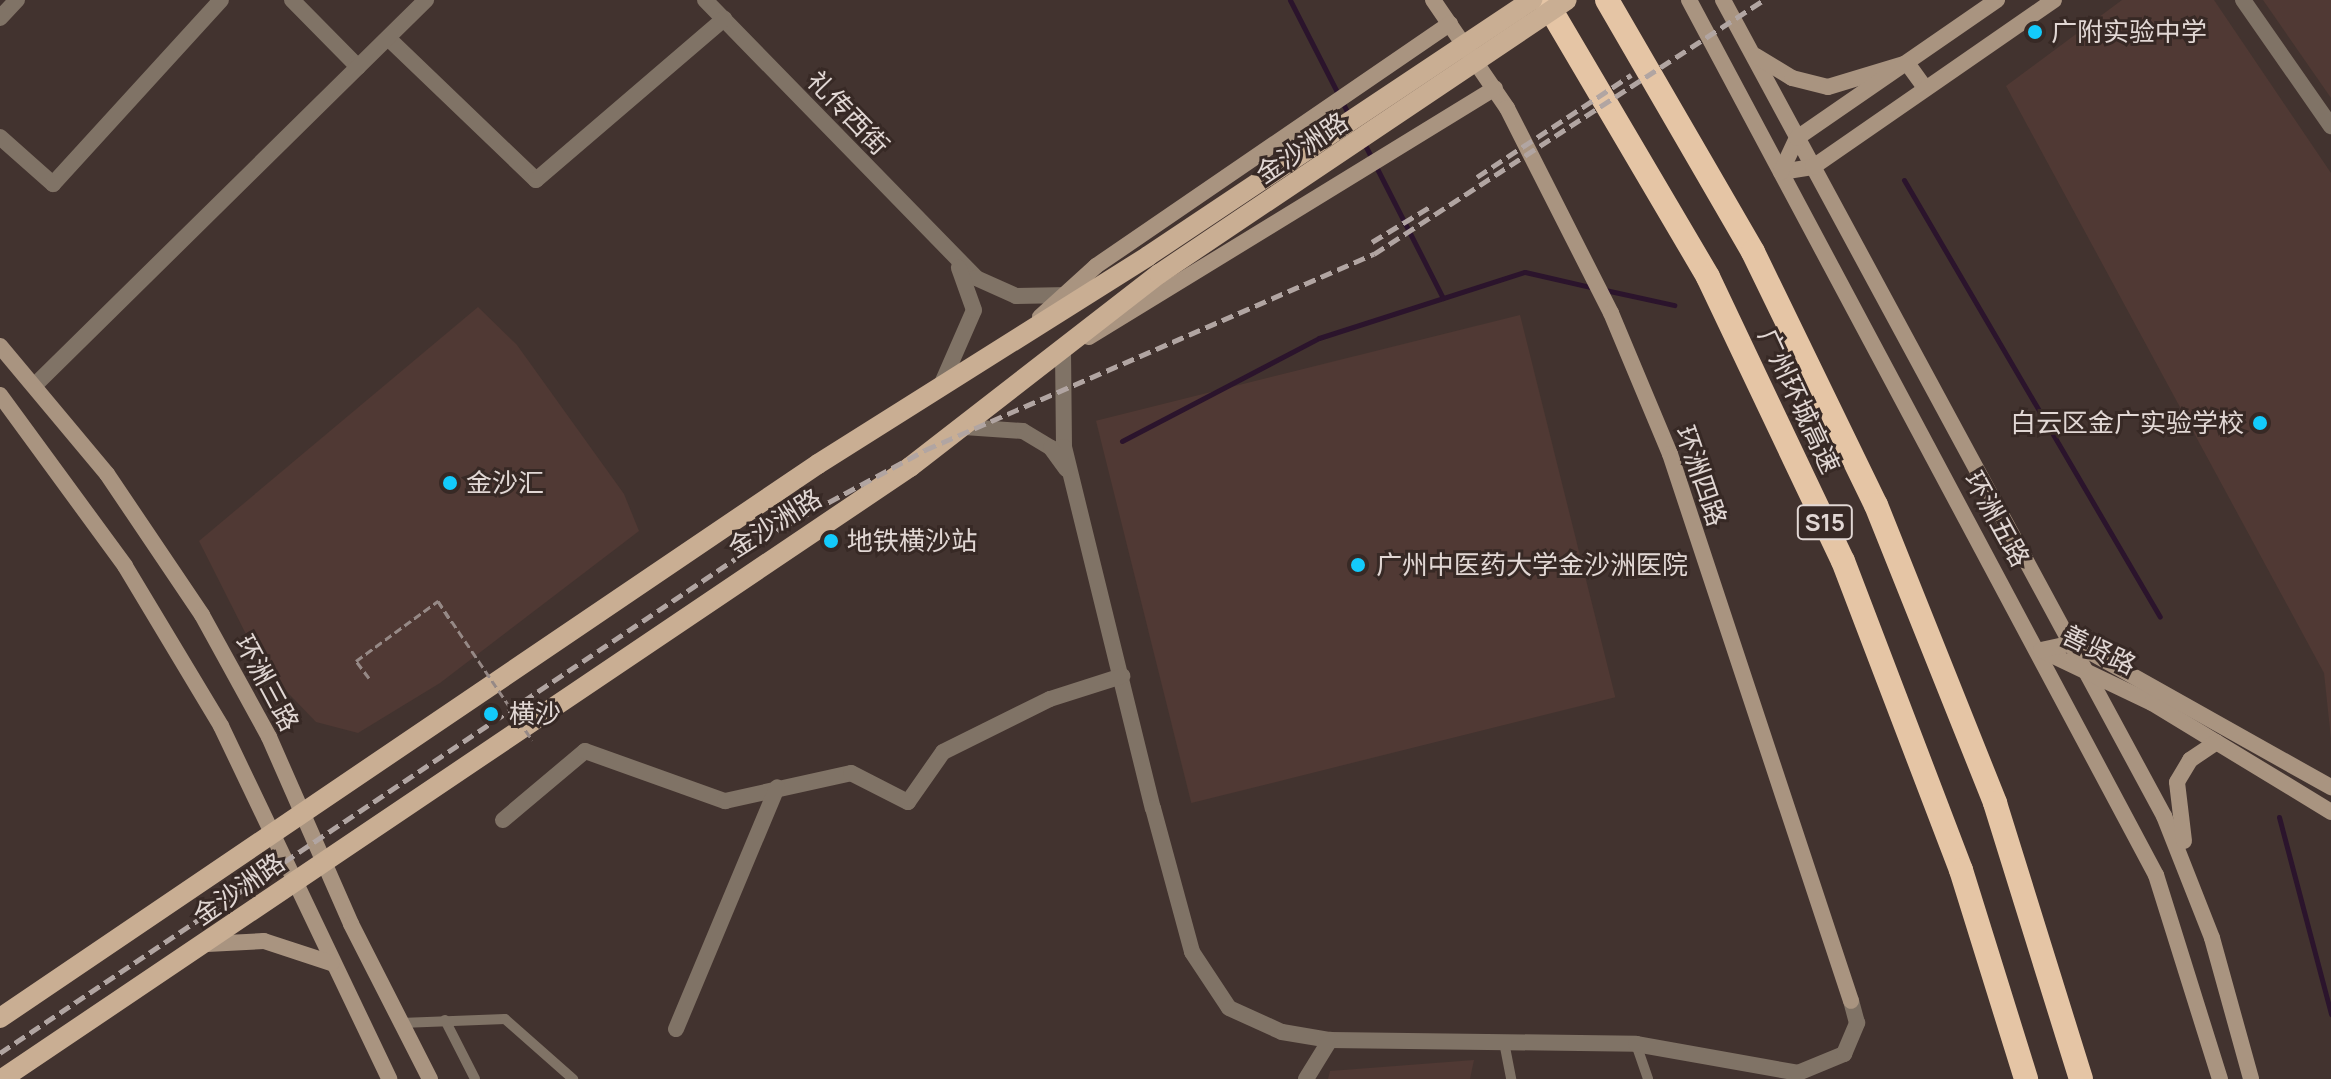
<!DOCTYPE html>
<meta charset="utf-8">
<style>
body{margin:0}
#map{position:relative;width:2331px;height:1079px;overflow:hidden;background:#42332f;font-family:Manrope,"Noto Sans SC",sans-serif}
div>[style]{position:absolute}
.built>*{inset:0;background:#503934;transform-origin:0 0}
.stream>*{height:5px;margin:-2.5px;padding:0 2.5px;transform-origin:2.5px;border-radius:2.5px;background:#2b142c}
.path>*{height:3px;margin-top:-1.5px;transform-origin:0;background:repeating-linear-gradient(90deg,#968986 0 8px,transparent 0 12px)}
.lane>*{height:10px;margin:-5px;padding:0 5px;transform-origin:5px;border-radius:5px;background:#807366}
.street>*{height:16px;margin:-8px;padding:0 8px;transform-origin:8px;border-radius:8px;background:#807366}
.secondary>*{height:16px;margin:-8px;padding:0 8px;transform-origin:8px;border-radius:8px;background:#a99480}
.primary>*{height:20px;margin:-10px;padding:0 10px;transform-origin:10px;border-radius:10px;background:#c9ae93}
.highway>*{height:24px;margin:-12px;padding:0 12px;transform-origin:12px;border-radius:12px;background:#e5c5a5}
.rail>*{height:5px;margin-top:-2.5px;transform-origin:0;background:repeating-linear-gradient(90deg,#b1a5a2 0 12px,transparent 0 18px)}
.path-bridge>*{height:3px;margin-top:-1.5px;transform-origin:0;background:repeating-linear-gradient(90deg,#968986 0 8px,transparent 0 12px)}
.primary-bridge>*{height:20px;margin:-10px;padding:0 10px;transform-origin:10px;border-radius:10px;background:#c9ae93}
.dots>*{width:22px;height:22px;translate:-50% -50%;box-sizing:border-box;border:4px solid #372925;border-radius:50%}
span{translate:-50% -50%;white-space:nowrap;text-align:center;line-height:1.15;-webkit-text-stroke:6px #372925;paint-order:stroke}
.shield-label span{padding:2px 6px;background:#372925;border:2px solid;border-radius:6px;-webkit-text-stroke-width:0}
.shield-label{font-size:24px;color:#e1d7d4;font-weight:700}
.poi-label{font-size:26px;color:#e1d7d4}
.left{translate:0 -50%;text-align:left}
.right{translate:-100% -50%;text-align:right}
.street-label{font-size:26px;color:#e1d7d4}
</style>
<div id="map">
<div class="built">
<div style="clip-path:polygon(2122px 0,2214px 0,2331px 173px,2331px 739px,2324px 673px,2006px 86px)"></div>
<div style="clip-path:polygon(2263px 0,2331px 0,2331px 98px)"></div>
<div style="clip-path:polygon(478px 307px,517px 345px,624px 494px,639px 531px,440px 683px,358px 733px,316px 722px,262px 666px,199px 541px)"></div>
<div style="left:1520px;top:315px;width:394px;height:437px;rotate:76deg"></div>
<div style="clip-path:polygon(1474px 1060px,1470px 1079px,1328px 1079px,1330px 1071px)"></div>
</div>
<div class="stream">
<div style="left:1290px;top:0;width:131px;rotate:62.9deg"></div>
<div style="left:1364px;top:143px;width:174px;rotate:63deg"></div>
<div style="left:1904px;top:180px;width:506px;rotate:59.64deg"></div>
<div style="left:1605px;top:290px;width:71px;rotate:12.3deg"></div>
<div style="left:1122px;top:441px;width:222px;rotate:-27.6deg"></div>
<div style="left:1319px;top:338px;width:216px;rotate:-17.8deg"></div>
<div style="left:1525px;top:272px;width:72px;rotate:12.9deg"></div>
<div style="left:2279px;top:817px;width:204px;rotate:75.2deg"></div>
</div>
<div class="path">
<div style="left:369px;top:678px;width:21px;rotate:-127deg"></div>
<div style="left:356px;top:661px;width:102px;rotate:-36.2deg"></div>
<div style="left:438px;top:601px;width:25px;rotate:58deg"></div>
</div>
<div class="lane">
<div style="left:445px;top:1020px;width:66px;rotate:63deg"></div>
<div style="left:401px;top:1023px;width:104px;rotate:-2.2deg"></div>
<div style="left:505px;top:1019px;width:91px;rotate:41.4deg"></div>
<div style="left:1504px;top:1042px;width:38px;rotate:79deg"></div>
<div style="left:1636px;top:1044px;width:37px;rotate:71deg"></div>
</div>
<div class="street">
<div style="left:292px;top:0;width:94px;rotate:45.4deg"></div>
<div style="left:705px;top:0;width:388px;rotate:45.7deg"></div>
<div style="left:976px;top:278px;width:44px;rotate:24.2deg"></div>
<div style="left:1016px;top:296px;width:53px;rotate:-1.1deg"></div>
<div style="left:2243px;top:0;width:154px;rotate:55.1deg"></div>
<div style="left:0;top:18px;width:25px;rotate:-47deg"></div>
<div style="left:388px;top:38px;width:205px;rotate:43.8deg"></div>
<div style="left:536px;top:180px;width:248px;rotate:-40.6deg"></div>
<div style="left:0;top:137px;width:71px;rotate:41.6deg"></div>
<div style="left:53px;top:184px;width:249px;rotate:-47.6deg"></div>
<div style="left:1063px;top:351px;width:96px;rotate:89.4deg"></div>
<div style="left:1064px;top:447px;width:372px;rotate:76.2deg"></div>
<div style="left:1153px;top:808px;width:149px;rotate:74.8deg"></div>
<div style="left:1192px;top:952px;width:67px;rotate:56.5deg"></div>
<div style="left:1229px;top:1008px;width:58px;rotate:24.4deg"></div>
<div style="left:1282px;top:1032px;width:49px;rotate:9.5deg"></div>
<div style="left:1330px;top:1040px;width:306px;rotate:0.7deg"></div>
<div style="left:1636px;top:1044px;width:165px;rotate:10.1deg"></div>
<div style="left:1798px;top:1073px;width:50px;rotate:-22.4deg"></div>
<div style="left:1844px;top:1054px;width:34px;rotate:-67deg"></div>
<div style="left:1857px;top:1023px;width:23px;rotate:-105deg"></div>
<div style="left:943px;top:381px;width:77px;rotate:-66.4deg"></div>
<div style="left:974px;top:310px;width:45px;rotate:-109.7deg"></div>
<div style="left:35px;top:385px;width:549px;rotate:-44.56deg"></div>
<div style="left:964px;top:427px;width:59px;rotate:3.9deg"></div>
<div style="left:1023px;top:431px;width:33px;rotate:31deg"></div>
<div style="left:1051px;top:448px;width:26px;rotate:54deg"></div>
<div style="left:503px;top:820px;width:107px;rotate:-40.1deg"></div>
<div style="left:585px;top:751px;width:149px;rotate:19.7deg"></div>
<div style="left:725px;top:801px;width:129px;rotate:-12.5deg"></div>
<div style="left:851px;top:773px;width:64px;rotate:27deg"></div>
<div style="left:908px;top:802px;width:61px;rotate:-55deg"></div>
<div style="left:943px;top:752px;width:119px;rotate:-26.4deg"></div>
<div style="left:1050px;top:699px;width:76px;rotate:-17.7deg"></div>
<div style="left:676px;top:1029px;width:262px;rotate:-67.3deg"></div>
<div style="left:1306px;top:1079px;width:46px;rotate:-58.4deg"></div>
</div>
<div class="secondary">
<div style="left:1433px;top:0;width:131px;rotate:55.6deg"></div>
<div style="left:1507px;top:108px;width:230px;rotate:63.1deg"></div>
<div style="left:1611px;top:313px;width:153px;rotate:67.3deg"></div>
<div style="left:1670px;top:454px;width:576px;rotate:71.69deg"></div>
<div style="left:1689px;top:0;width:992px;rotate:61.91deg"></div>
<div style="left:2156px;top:875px;width:214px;rotate:72.6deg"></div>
<div style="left:1723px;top:0;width:928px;rotate:61.61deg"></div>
<div style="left:2164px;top:816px;width:131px;rotate:68.5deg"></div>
<div style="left:2212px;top:938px;width:146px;rotate:74.5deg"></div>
<div style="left:1756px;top:56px;width:42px;rotate:31.4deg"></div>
<div style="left:1792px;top:78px;width:37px;rotate:14deg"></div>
<div style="left:1828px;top:87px;width:83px;rotate:-16.9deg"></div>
<div style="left:1907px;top:63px;width:31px;rotate:54deg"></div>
<div style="left:1781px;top:172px;width:32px;rotate:-9deg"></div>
<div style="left:1813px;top:167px;width:293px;rotate:-34.7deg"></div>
<div style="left:1781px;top:172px;width:38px;rotate:-65deg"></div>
<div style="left:1797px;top:138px;width:243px;rotate:-34.6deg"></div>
<div style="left:1040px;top:317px;width:76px;rotate:-42.3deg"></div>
<div style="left:1096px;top:266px;width:429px;rotate:-34.4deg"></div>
<div style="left:1089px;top:337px;width:476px;rotate:-31.5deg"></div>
<div style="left:0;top:346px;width:167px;rotate:50.1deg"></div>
<div style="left:107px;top:474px;width:170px;rotate:56deg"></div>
<div style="left:202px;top:615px;width:139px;rotate:61.2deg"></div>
<div style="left:269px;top:737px;width:204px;rotate:66.3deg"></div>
<div style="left:351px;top:924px;width:174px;rotate:63deg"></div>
<div style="left:0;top:395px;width:212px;rotate:53.8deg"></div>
<div style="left:125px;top:566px;width:187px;rotate:59deg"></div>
<div style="left:221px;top:726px;width:391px;rotate:64.5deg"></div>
<div style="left:2041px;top:650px;width:123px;rotate:25.5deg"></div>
<div style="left:2152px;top:703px;width:210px;rotate:31.3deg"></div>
<div style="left:2041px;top:650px;width:34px;rotate:-12deg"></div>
<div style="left:2074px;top:643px;width:295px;rotate:29.3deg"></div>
<div style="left:2184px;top:841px;width:59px;rotate:-96.8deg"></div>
<div style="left:2177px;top:782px;width:26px;rotate:-59deg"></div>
<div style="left:2190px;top:760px;width:32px;rotate:-34deg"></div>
<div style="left:207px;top:944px;width:57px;rotate:-3deg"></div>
<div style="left:264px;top:941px;width:71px;rotate:18.2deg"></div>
</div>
<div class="primary">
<div style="left:0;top:1018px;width:988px;rotate:-34.11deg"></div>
<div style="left:818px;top:464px;width:390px;rotate:-32.2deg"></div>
<div style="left:2px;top:1079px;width:1095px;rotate:-33.98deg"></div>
<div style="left:910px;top:467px;width:315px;rotate:-37.8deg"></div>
</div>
<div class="highway">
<div style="left:1545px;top:0;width:321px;rotate:59.5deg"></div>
<div style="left:1708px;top:277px;width:314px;rotate:64.6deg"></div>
<div style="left:1843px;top:561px;width:331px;rotate:69.1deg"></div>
<div style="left:1961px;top:870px;width:219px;rotate:72.7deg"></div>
<div style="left:1607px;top:0;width:291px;rotate:59.9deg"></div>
<div style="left:1753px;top:252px;width:281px;rotate:64.1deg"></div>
<div style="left:1876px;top:505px;width:321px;rotate:68.2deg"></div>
<div style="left:1995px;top:803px;width:289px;rotate:72.7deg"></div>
</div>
<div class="rail">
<div style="left:1477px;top:177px;width:185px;rotate:-33.5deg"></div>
<div style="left:1372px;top:242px;width:71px;rotate:-31.2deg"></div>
<div style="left:0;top:1053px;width:941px;rotate:-33.91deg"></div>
<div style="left:781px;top:528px;width:164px;rotate:-28.4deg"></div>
<div style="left:925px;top:450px;width:490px;rotate:-23.6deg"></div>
<div style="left:1374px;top:254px;width:465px;rotate:-33.1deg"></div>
</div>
<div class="path-bridge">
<div style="left:438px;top:601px;width:168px;rotate:55.9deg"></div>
</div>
<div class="primary-bridge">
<div style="left:1148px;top:256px;width:462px;rotate:-33.7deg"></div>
<div style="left:1159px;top:274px;width:491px;rotate:-33.9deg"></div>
</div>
<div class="dots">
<div style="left:2035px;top:32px;background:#13cafb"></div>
<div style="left:2260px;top:423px;background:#13cafb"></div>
<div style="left:450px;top:483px;background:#13cafb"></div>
<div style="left:831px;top:541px;background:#13cafb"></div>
<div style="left:1358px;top:565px;background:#13cafb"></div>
<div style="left:491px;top:714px;background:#13cafb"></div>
</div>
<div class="shield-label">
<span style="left:1825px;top:522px">S15</span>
</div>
<div class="poi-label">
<span class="left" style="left:2051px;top:32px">广附实验中学</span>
<span class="right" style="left:2244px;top:423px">白云区金广实验学校</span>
<span class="left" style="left:466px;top:483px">金沙汇</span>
<span class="left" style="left:847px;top:541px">地铁横沙站</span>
<span class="left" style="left:1376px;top:565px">广州中医药大学金沙洲医院</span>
<span class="left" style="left:509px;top:714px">横沙</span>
</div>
<div class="street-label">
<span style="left:848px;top:113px;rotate:46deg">礼传西街</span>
<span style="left:1302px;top:148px;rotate:-34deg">金沙洲路</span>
<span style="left:1799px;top:401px;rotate:65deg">广州环城高速</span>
<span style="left:1701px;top:476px;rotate:71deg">环洲四路</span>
<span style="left:1997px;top:519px;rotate:61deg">环洲五路</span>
<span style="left:775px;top:523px;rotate:-32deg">金沙洲路</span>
<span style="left:2099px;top:650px;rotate:26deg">善贤路</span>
<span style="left:267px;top:683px;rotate:62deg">环洲三路</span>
<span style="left:239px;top:889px;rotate:-35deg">金沙洲路</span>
</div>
</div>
